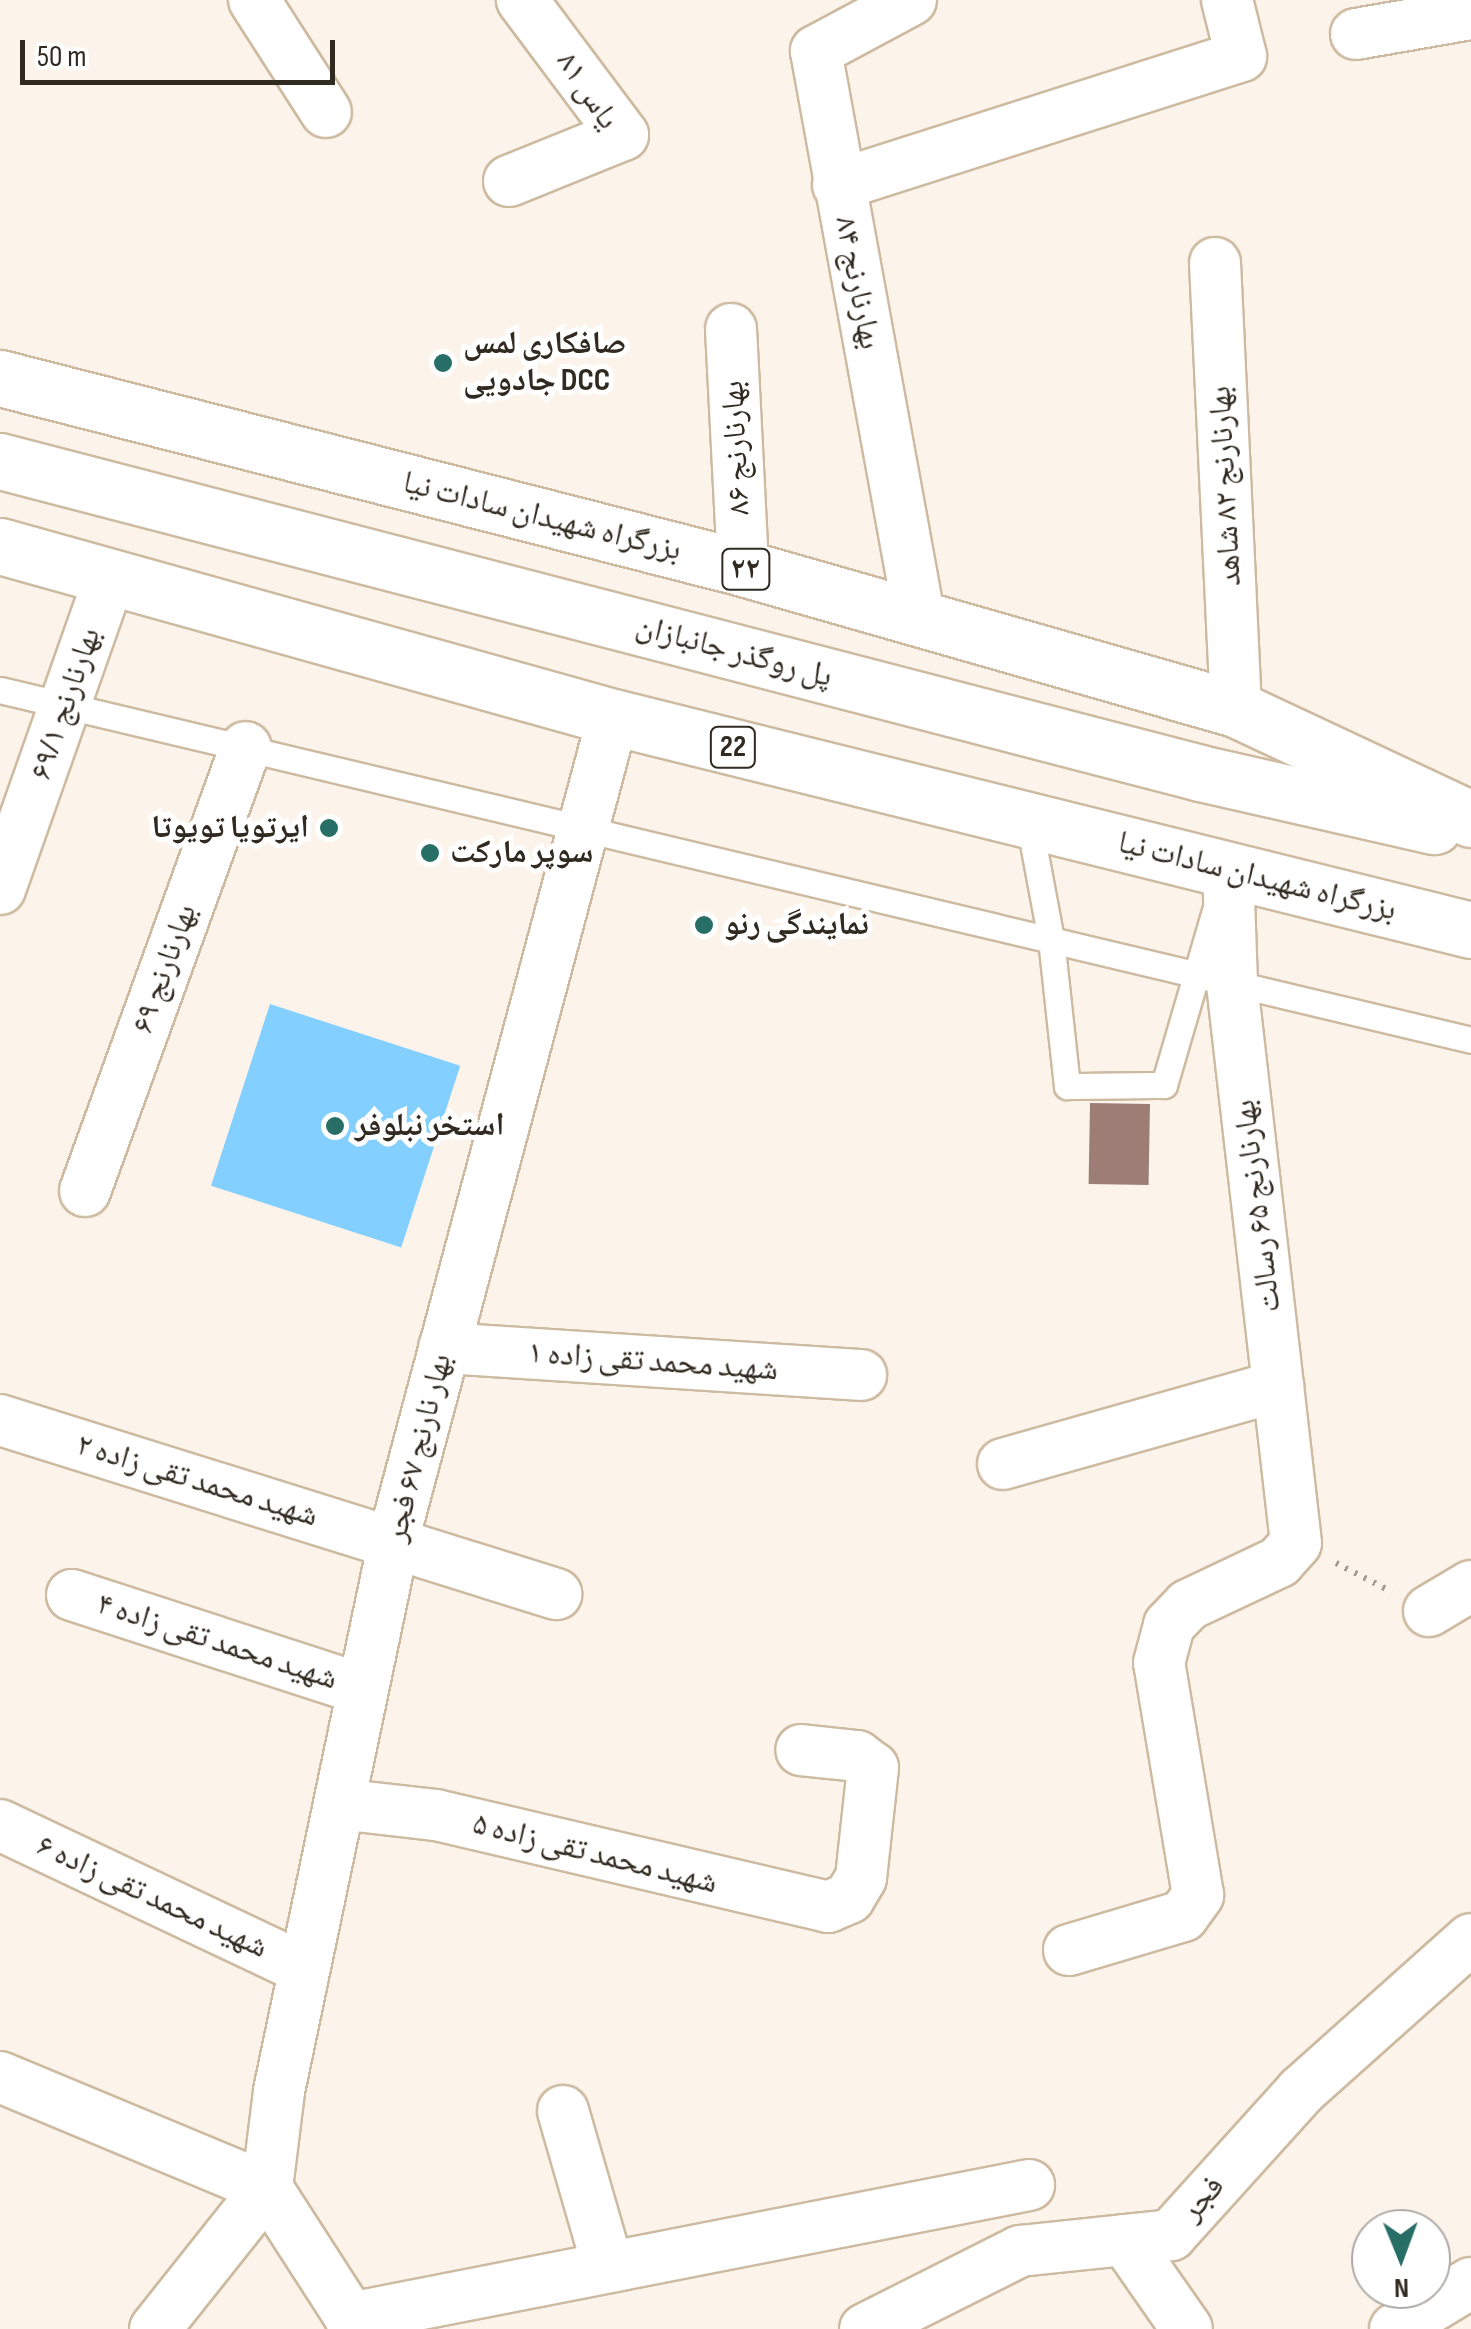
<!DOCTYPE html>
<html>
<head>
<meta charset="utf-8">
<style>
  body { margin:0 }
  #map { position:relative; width:1471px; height:2329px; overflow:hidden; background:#fcf4ea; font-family:"Sofia Sans Condensed","Noto Naskh Arabic",sans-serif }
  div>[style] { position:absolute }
  .water>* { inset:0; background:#83cfff; transform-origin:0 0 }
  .building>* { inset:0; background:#9d7e77; transform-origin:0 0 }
  .path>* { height:6px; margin-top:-3px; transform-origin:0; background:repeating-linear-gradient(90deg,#a29b91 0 2.5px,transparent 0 10.5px) }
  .roads { filter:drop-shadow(2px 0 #cdbaa1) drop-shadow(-2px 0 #cdbaa1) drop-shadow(0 2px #cdbaa1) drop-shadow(0 -2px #cdbaa1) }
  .service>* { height:25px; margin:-12.5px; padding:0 12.5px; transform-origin:12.5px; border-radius:12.5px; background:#fff }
  .minor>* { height:50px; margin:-25px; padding:0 25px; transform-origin:25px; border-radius:25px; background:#fff }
  .trunk>* { height:55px; margin:-27.5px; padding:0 27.5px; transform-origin:27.5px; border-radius:27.5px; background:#fff }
  .dots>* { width:28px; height:28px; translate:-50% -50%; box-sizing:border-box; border:5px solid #fff; border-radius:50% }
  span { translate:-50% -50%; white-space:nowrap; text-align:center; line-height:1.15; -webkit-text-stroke:10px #fff; paint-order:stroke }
  .shield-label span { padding:2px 8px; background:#fff; border:2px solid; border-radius:8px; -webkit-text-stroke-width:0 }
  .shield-label { font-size:30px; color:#312a20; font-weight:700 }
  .street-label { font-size:32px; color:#312a20 }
  .poi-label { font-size:32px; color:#312a20; font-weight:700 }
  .left { translate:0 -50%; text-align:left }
  .right { translate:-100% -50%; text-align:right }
  .north { position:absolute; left:1351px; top:2209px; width:100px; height:100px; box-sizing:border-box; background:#fff; border:2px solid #adaaa6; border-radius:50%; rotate:179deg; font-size:28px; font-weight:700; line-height:40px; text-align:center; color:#312a20 }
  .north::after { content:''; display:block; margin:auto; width:35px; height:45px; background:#266e66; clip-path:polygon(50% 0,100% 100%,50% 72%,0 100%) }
  .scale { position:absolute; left:20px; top:40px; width:315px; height:45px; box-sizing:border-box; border:5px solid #312a20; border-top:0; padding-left:12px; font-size:30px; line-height:35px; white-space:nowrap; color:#312a20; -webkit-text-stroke:8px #fff; paint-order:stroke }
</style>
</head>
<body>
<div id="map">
  <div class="water">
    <i style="left:270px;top:1004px;width:200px;height:191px;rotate:18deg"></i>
  </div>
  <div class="building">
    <i style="left:1090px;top:1103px;width:60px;height:81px;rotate:1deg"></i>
  </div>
  <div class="path">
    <i style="left:1336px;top:1563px;width:63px;rotate:27.4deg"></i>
  </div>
  <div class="roads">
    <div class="service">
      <i style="left:0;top:690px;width:1512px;rotate:13.38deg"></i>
      <i style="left:1029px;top:822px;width:119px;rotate:79.4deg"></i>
      <i style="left:1051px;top:939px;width:148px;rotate:83.8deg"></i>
      <i style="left:1067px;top:1086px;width:97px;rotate:-0.6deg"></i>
      <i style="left:1164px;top:1085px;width:181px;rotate:-73.7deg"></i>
    </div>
    <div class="minor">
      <i style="left:254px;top:0;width:133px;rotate:57.3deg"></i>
      <i style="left:911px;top:0;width:108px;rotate:151.8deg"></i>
      <i style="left:816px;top:51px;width:579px;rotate:79.66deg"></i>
      <i style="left:1356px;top:34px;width:117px;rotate:-9.9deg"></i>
      <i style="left:509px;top:181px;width:123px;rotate:-22deg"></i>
      <i style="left:623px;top:135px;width:169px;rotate:-126.8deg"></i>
      <i style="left:838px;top:185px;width:423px;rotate:-17.7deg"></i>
      <i style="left:1241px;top:56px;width:58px;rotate:-104deg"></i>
      <i style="left:1215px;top:263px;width:446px;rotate:87.3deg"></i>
      <i style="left:731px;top:329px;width:239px;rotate:87.1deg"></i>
      <i style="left:0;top:889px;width:332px;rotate:-70.6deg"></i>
      <i style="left:85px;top:1191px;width:472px;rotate:-70.1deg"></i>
      <i style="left:444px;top:1348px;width:418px;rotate:3.7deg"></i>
      <i style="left:0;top:1420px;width:583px;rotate:17.38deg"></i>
      <i style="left:1003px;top:1464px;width:286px;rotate:-15.8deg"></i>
      <i style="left:72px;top:1595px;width:305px;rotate:18deg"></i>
      <i style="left:1429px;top:1611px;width:49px;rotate:-30.8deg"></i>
      <i style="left:339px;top:1804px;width:98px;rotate:6.5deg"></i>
      <i style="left:436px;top:1815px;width:403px;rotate:13.2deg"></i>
      <i style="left:828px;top:1907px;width:23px;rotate:-23deg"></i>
      <i style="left:849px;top:1898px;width:23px;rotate:-59deg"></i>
      <i style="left:861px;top:1878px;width:111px;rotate:-83.8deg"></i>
      <i style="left:873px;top:1768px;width:20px;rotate:-143deg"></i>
      <i style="left:857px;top:1756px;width:56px;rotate:-173.9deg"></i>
      <i style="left:0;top:1825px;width:336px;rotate:25.3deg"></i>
      <i style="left:1069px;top:1950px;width:119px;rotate:-16.6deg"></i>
      <i style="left:1183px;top:1916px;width:26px;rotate:-54deg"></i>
      <i style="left:1198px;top:1895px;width:235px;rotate:-99.5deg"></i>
      <i style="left:1159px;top:1663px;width:39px;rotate:-75deg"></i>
      <i style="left:1169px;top:1625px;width:28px;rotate:-46deg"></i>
      <i style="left:1188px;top:1605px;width:101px;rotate:-25.3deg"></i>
      <i style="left:1279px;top:1562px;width:25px;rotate:-48deg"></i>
      <i style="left:1296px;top:1543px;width:563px;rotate:-96.53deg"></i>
      <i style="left:1232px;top:984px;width:115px;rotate:-92deg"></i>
      <i style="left:0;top:2077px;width:289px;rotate:22.6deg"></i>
      <i style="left:563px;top:2111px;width:162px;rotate:73.9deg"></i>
      <i style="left:267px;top:2188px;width:98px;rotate:-82.9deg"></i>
      <i style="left:279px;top:2091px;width:581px;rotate:-78.19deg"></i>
      <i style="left:398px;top:1522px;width:833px;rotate:-75.05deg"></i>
      <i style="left:267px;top:2188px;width:168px;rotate:57.2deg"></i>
      <i style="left:1125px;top:2240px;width:108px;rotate:55.1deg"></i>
      <i style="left:350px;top:2318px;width:692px;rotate:-11.08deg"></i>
      <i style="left:155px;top:2329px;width:180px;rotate:-51.5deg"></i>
      <i style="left:865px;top:2329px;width:174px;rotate:-26.7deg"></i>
      <i style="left:1020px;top:2251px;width:152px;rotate:-6deg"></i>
      <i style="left:1171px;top:2235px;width:194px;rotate:-47.9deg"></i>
      <i style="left:1301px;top:2091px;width:228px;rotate:-41.8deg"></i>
      <i style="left:1395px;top:2329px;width:89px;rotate:-31.2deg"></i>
    </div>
    <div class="trunk">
      <i style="left:0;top:378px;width:767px;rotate:14.34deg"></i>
      <i style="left:743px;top:568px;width:513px;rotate:15.96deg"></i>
      <i style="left:1236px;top:709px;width:259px;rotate:25.1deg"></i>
      <i style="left:0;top:461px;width:1240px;rotate:14.57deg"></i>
      <i style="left:1200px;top:773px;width:240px;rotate:12.8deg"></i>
      <i style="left:0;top:546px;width:636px;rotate:15.59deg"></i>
      <i style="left:613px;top:717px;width:884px;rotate:13.94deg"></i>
    </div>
  </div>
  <div class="dots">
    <i style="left:443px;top:363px;background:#266e66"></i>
    <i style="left:329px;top:828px;background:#266e66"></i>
    <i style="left:430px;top:853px;background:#266e66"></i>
    <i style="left:704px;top:925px;background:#266e66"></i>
    <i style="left:335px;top:1126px;background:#266e66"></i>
  </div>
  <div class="shield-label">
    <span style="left:746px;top:569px">۲۲</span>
    <span style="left:733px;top:747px">22</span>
  </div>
  <div class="street-label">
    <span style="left:587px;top:91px;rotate:56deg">یاس ۸۱</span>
    <span style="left:857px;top:283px;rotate:79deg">بهارنارنج ۸۴</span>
    <span style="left:737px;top:448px;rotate:-93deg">بهارنارنج ۸۶</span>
    <span style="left:1226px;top:486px;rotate:-93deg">بهارنارنج ۸۲ شاهد</span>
    <span style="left:542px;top:517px;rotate:14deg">بزرگراه شهیدان سادات نیا</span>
    <span style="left:734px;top:652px;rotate:15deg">پل روگذر جانبازان</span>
    <span style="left:66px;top:704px;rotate:-71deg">بهارنارنج ۶۹/۱</span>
    <span style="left:1257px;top:877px;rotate:14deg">بزرگراه شهیدان سادات نیا</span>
    <span style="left:165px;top:969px;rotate:-70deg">بهارنارنج ۶۹</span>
    <span style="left:1258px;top:1206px;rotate:-97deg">بهارنارنج ۶۵ رسالت</span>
    <span style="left:653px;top:1362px;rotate:4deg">شهید محمد تقی زاده ۱</span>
    <span style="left:419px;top:1448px;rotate:-76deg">بهار نارنج ۶۷ فجر</span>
    <span style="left:197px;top:1481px;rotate:17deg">شهید محمد تقی زاده ۲</span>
    <span style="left:217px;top:1642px;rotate:18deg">شهید محمد تقی زاده ۴</span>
    <span style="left:595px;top:1854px;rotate:14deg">شهید محمد تقی زاده ۵</span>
    <span style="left:152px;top:1897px;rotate:25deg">شهید محمد تقی زاده ۶</span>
    <span style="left:1203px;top:2199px;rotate:-48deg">فجر</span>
  </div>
  <div class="poi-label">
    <span class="left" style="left:463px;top:363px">صافکاری لمس<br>جادویی DCC</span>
    <span class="right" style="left:309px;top:828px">ایرتویا تویوتا</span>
    <span class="left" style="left:450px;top:853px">سوپر مارکت</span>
    <span class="left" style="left:724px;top:925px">نمایندگی رنو</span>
    <span class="left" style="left:355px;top:1126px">استخر نبلوفر</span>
  </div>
  <div class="north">N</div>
  <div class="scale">50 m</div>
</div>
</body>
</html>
